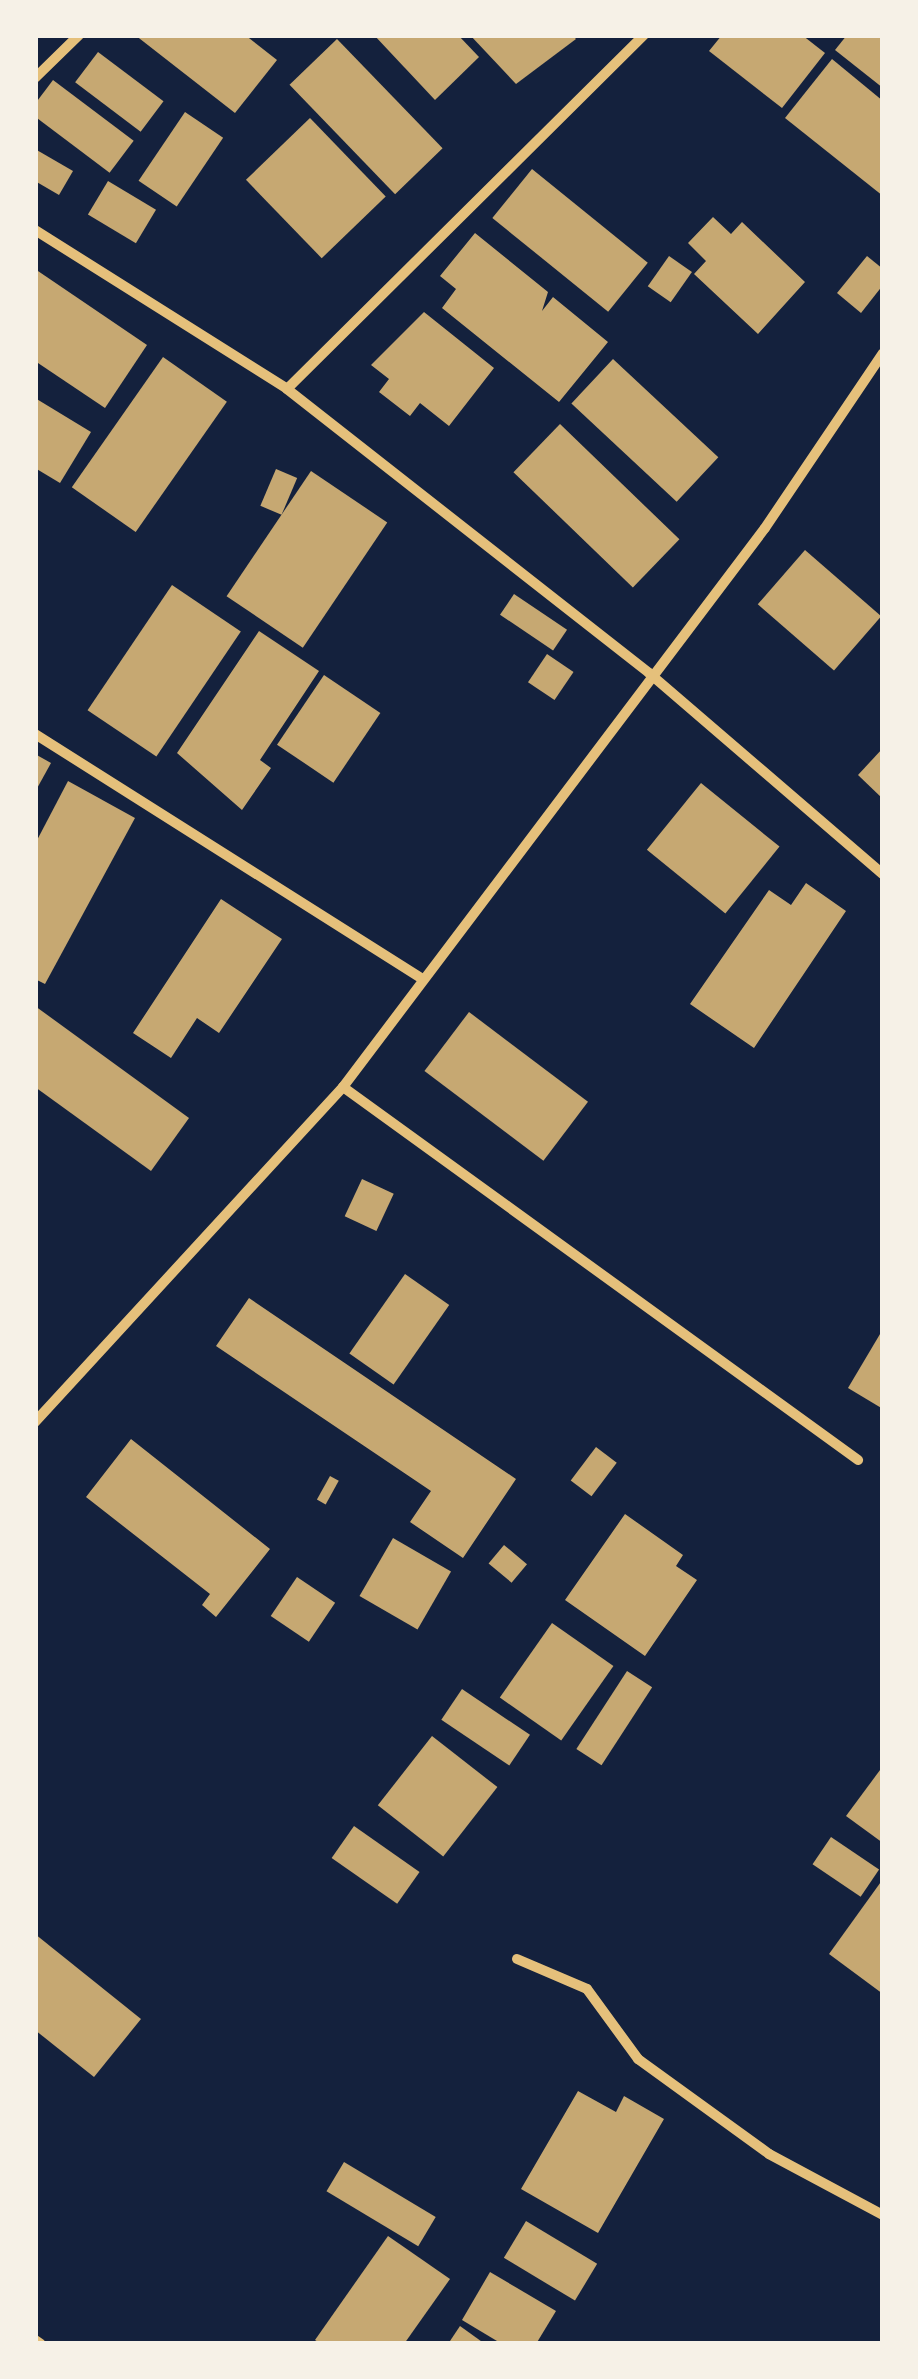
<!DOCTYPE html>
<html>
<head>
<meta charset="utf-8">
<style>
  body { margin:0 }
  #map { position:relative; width:918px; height:2379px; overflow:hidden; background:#14213d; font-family:"Sofia Sans Condensed",sans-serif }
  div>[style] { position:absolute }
  .building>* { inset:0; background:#c6a872; transform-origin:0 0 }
  .minor>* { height:10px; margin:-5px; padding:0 5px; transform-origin:5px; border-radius:5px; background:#e5c07b }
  span { translate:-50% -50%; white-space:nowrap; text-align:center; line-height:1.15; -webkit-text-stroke:10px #f6f1e7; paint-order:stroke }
  .frame { position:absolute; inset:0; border:38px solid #f6f1e7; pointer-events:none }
</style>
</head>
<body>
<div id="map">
  <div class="building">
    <i style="clip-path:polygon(135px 35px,245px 35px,277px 60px,235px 113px)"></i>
    <i style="clip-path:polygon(374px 35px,458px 35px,479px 57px,435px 100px)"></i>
    <i style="clip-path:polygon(470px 35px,572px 35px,576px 39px,516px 84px)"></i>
    <i style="clip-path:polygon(722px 35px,802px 35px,825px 53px,782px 108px,709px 51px)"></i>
    <i style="clip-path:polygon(847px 35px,883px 35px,883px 88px,835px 50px)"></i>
    <i style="left:337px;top:39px;width:152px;height:66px;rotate:46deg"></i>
    <i style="left:98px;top:52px;width:82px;height:38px;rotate:37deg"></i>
    <i style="clip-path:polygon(832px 59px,883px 101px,883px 196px,785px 118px)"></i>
    <i style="left:53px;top:80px;width:101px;height:40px;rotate:37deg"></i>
    <i style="left:185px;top:112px;width:46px;height:83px;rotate:34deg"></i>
    <i style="left:310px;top:118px;width:109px;height:89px;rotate:46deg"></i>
    <i style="clip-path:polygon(35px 149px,73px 171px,59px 195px,35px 181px)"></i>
    <i style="left:532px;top:169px;width:149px;height:63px;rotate:39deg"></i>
    <i style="left:108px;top:181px;width:56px;height:39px;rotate:31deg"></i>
    <i style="clip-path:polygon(713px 217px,731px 234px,742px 222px,805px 282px,758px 334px,694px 274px,706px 261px,688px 243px)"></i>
    <i style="clip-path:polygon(475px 233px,548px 292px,542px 311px,553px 297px,608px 342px,559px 402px,442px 308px,456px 289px,440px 276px)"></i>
    <i style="left:669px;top:256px;width:28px;height:37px;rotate:35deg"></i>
    <i style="clip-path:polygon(867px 256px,883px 269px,883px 285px,861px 313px,837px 293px)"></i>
    <i style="clip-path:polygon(35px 269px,147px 345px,105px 408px,35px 361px)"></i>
    <i style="clip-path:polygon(424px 312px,494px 368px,449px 426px,420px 403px,410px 416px,379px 392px,389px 379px,371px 365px)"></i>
    <i style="left:163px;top:357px;width:78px;height:159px;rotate:35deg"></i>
    <i style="left:613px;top:359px;width:144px;height:61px;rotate:43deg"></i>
    <i style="clip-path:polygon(35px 398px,91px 432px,60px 483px,35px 468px)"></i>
    <i style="left:560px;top:424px;width:166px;height:67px;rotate:44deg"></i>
    <i style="left:276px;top:469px;width:23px;height:40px;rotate:23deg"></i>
    <i style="left:311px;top:471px;width:92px;height:151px;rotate:34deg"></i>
    <i style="left:805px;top:550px;width:101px;height:72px;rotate:41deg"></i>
    <i style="left:172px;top:585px;width:83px;height:151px;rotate:34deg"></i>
    <i style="left:514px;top:594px;width:64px;height:25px;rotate:34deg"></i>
    <i style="clip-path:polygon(259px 631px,319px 671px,260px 760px,271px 768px,242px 810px,177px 753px)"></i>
    <i style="left:547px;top:654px;width:32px;height:34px;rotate:34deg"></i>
    <i style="left:324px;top:675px;width:68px;height:84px;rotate:34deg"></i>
    <i style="clip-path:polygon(883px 748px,883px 799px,858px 775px)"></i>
    <i style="clip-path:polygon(35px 754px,51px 763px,35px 792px)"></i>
    <i style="clip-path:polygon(68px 781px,135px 818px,45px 984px,35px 979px,35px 844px)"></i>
    <i style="left:701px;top:783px;width:101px;height:86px;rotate:39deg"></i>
    <i style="clip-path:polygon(806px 883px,846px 911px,754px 1048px,690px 1004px,769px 890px,791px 905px)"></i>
    <i style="clip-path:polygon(221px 899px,282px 939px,219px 1033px,197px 1018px,171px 1058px,133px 1033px)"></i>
    <i style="clip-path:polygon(35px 1006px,189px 1118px,151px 1171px,35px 1087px)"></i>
    <i style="left:469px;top:1012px;width:149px;height:74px;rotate:37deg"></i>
    <i style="left:362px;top:1179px;width:35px;height:41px;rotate:25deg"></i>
    <i style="left:405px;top:1274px;width:54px;height:97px;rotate:35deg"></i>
    <i style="clip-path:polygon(249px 1298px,516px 1479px,463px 1558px,410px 1522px,431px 1491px,216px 1346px)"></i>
    <i style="clip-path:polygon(883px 1329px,883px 1409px,848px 1388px)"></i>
    <i style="clip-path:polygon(131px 1439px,270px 1549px,216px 1617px,202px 1605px,210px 1594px,86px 1497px)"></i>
    <i style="left:596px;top:1447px;width:26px;height:42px;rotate:37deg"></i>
    <i style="left:330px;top:1476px;width:10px;height:27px;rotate:29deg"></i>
    <i style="clip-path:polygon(625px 1514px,683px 1555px,676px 1566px,697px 1580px,645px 1656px,565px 1600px)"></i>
    <i style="left:393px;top:1538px;width:67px;height:67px;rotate:30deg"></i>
    <i style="left:504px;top:1545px;width:30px;height:24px;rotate:40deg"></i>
    <i style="left:297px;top:1577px;width:46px;height:47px;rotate:34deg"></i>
    <i style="left:552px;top:1623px;width:75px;height:91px;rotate:35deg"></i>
    <i style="left:627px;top:1671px;width:30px;height:93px;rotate:33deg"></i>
    <i style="left:462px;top:1689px;width:82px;height:37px;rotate:34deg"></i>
    <i style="left:432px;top:1736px;width:83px;height:88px;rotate:38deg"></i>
    <i style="clip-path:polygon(883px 1766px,883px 1843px,846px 1816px)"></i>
    <i style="left:354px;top:1826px;width:80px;height:39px;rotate:35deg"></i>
    <i style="left:831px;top:1837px;width:58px;height:33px;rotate:34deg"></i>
    <i style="clip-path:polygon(883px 1879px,883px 1994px,829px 1954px)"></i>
    <i style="clip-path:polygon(35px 1934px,141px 2019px,94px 2077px,35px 2030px)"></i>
    <i style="clip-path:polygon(578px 2091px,616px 2112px,624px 2096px,664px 2119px,598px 2233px,521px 2189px)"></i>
    <i style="left:344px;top:2162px;width:107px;height:34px;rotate:31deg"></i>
    <i style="left:526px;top:2221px;width:83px;height:43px;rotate:31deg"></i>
    <i style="clip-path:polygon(388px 2236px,450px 2279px,404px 2344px,321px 2344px,315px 2340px)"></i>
    <i style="clip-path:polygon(490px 2272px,556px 2311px,536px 2344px,502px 2344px,462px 2320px)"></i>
    <i style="clip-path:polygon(460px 2326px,485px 2344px,448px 2344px)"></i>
  </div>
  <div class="minor">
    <i style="left:35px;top:78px;width:62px;rotate:-44.3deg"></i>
    <i style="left:35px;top:230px;width:298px;rotate:32.2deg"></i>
    <i style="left:287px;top:389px;width:460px;rotate:38.1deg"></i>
    <i style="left:649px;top:673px;width:308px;rotate:40.7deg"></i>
    <i style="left:287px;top:389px;width:503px;rotate:-44.76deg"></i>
    <i style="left:35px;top:734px;width:459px;rotate:32.3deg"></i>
    <i style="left:343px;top:1087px;width:700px;rotate:-52.95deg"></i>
    <i style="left:765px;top:528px;width:211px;rotate:-56deg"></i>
    <i style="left:35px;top:1422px;width:455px;rotate:-47.4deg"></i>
    <i style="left:343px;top:1087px;width:636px;rotate:35.91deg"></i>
    <i style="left:517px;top:1959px;width:76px;rotate:23.2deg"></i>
    <i style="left:587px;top:1989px;width:87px;rotate:53.9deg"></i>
    <i style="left:638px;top:2059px;width:162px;rotate:35.9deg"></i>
    <i style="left:769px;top:2154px;width:129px;rotate:28.2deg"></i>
    <i style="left:35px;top:2340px;width:7px;rotate:34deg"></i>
  </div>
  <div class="frame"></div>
</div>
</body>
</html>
